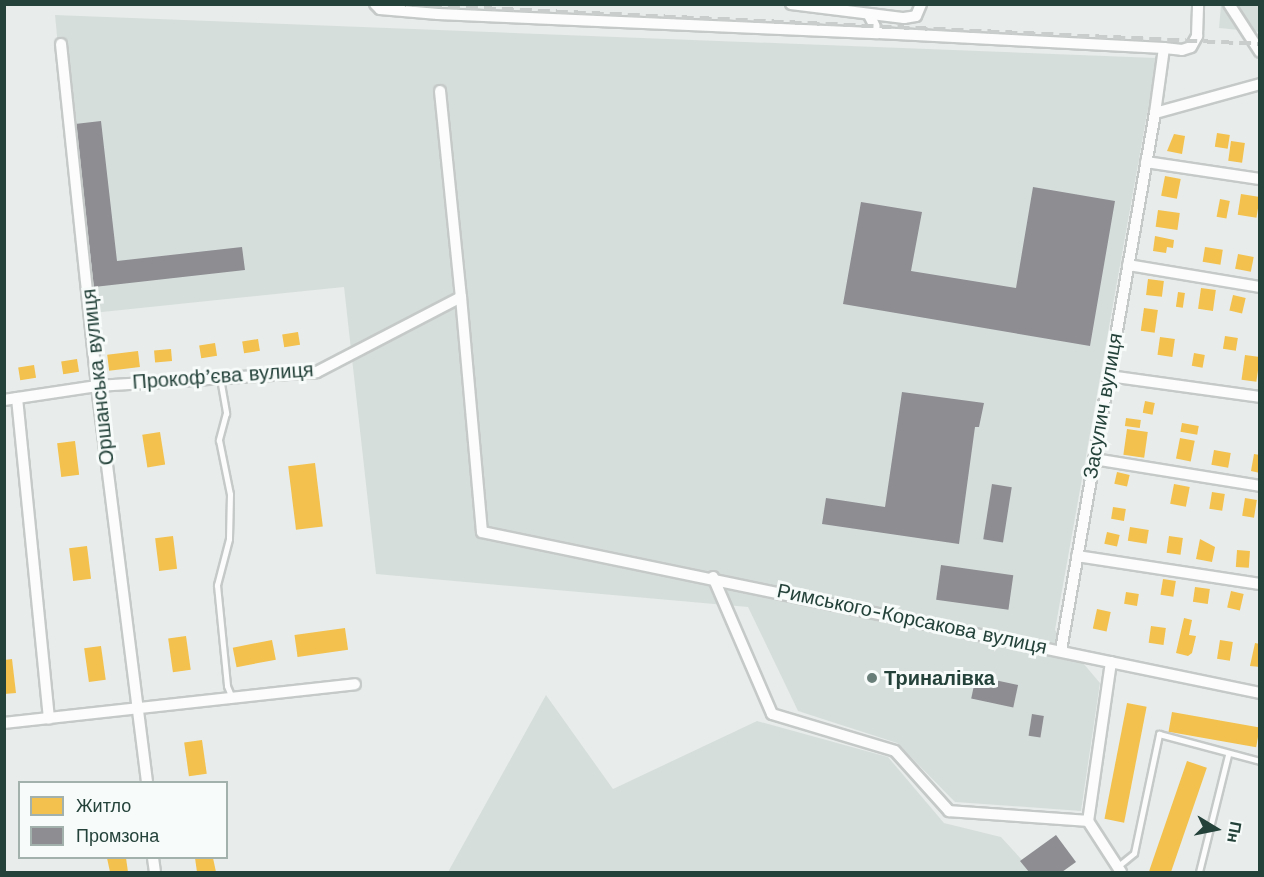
<!DOCTYPE html>
<html>
<head>
<meta charset="utf-8">
<style>
  body { margin:0 }
  #map { position:relative; width:1264px; height:877px; overflow:hidden; background:#e8edeb; font-family:"Work Sans",sans-serif }
  div>[style] { position:absolute }
  .built>* { inset:0; background:#d6dedb }
  .homes>* { inset:0; background:#f2c14e; transform-origin:0 0 }
  .industry>* { inset:0; background:#8d8d92; transform-origin:0 0 }
  .roads { filter:drop-shadow(2px 0 #c5cac8) drop-shadow(-2px 0 #c5cac8) drop-shadow(0 2px #c5cac8) drop-shadow(0 -2px #c5cac8) }
  .service>* { height:5px; margin:-2.5px; padding:0 2.5px; transform-origin:2.5px; border-radius:2.5px; background:#fcfcfc }
  .minor>* { height:10px; margin:-5px; padding:0 5px; transform-origin:5px; border-radius:5px; background:#fcfcfc }
  .rail>* { height:4px; margin-top:-2px; transform-origin:0; background:repeating-linear-gradient(90deg,#c9cdcc 0 12px,transparent 0 18px) }
  .dots>* { width:16px; height:16px; translate:-50% -50%; box-sizing:border-box; border:3px solid #f7fbf9; border-radius:50% }
  span { translate:-50% -50%; white-space:nowrap; text-align:center; line-height:1.15; -webkit-text-stroke:6px #f7fbf9; paint-order:stroke }
  .street-label { font-size:20px; color:#24423a }
  .poi-label { font-size:20px; color:#24423a; font-weight:700 }
  .left { translate:0 -50%; text-align:left }
  .frame { position:absolute; inset:0; border:6px solid #24423a; pointer-events:none }
  .legend { position:absolute; left:18px; top:781px; width:210px; height:78px; box-sizing:border-box; background:#f7fbf9; border:2px solid #a3b1ad; margin:0; padding:8px 10px; list-style:none; font-size:18px; color:#24423a }
  .legend li { display:flex; align-items:center; gap:12px; height:30px }
  .legend b { width:30px; border:2px solid #a3b1ad }
  .north { position:absolute; left:1186px; top:799px; width:60px; height:60px; -webkit-text-stroke:4px #f7fbf9; paint-order:stroke; rotate:100deg; font-size:16px; font-weight:700; line-height:24px; text-align:center; color:#24423a }
  .north::after { content:''; display:block; margin:auto; width:21px; height:27px; background:#24423a; clip-path:polygon(50% 0,100% 100%,50% 72%,0 100%) }
</style>
</head>
<body>
<div id="map">
  <div class="built">
    <i style="clip-path:polygon(1221px 5px,1259px 5px,1259px 32px,1219px 28px)"></i>
    <i style="clip-path:polygon(55px 15px,1157px 58px,1055px 630px,1100px 683px,1081px 811px,955px 802px,897px 743px,798px 711px,748px 607px,376px 574px,344px 287px,83px 314px)"></i>
    <i style="clip-path:polygon(546px 695px,613px 789px,757px 721px,888px 757px,944px 823px,1001px 837px,1033px 872px,448px 872px)"></i>
  </div>
  <div class="homes">
    <i style="left:1217px;top:133px;width:13px;height:14px;rotate:9deg"></i>
    <i style="clip-path:polygon(1174px 134px,1185px 136px,1182px 154px,1167px 151px)"></i>
    <i style="left:1231px;top:141px;width:14px;height:20px;rotate:8deg"></i>
    <i style="left:1165px;top:176px;width:16px;height:20px;rotate:11deg"></i>
    <i style="left:1241px;top:194px;width:19px;height:21px;rotate:9deg"></i>
    <i style="left:1220px;top:199px;width:10px;height:18px;rotate:11deg"></i>
    <i style="left:1158px;top:210px;width:22px;height:17px;rotate:8deg"></i>
    <i style="clip-path:polygon(1155px 236px,1174px 240px,1173px 248px,1167px 247px,1166px 253px,1153px 251px)"></i>
    <i style="left:1205px;top:247px;width:18px;height:15px;rotate:9deg"></i>
    <i style="left:1238px;top:254px;width:16px;height:15px;rotate:11deg"></i>
    <i style="left:1148px;top:279px;width:16px;height:16px;rotate:7deg"></i>
    <i style="left:1201px;top:288px;width:15px;height:21px;rotate:8deg"></i>
    <i style="left:1178px;top:292px;width:7px;height:15px;rotate:8deg"></i>
    <i style="left:1233px;top:295px;width:13px;height:16px;rotate:13deg"></i>
    <i style="left:1144px;top:308px;width:14px;height:23px;rotate:8deg"></i>
    <i style="left:298px;top:332px;width:13px;height:16px;rotate:81deg"></i>
    <i style="left:1225px;top:336px;width:13px;height:13px;rotate:9deg"></i>
    <i style="left:1160px;top:337px;width:15px;height:18px;rotate:8deg"></i>
    <i style="left:258px;top:339px;width:12px;height:16px;rotate:81deg"></i>
    <i style="left:215px;top:343px;width:13px;height:16px;rotate:81deg"></i>
    <i style="left:171px;top:349px;width:12px;height:17px;rotate:85deg"></i>
    <i style="left:138px;top:351px;width:16px;height:31px;rotate:83deg"></i>
    <i style="left:1194px;top:353px;width:11px;height:13px;rotate:10deg"></i>
    <i style="left:1245px;top:355px;width:15px;height:25px;rotate:8deg"></i>
    <i style="left:77px;top:359px;width:13px;height:16px;rotate:81deg"></i>
    <i style="left:34px;top:365px;width:13px;height:16px;rotate:81deg"></i>
    <i style="left:1145px;top:401px;width:10px;height:12px;rotate:11deg"></i>
    <i style="left:1126px;top:418px;width:15px;height:8px;rotate:8deg"></i>
    <i style="left:1182px;top:423px;width:17px;height:9px;rotate:10deg"></i>
    <i style="left:1127px;top:429px;width:21px;height:26px;rotate:8deg"></i>
    <i style="left:160px;top:432px;width:33px;height:18px;rotate:81deg"></i>
    <i style="left:1180px;top:438px;width:15px;height:21px;rotate:11deg"></i>
    <i style="left:75px;top:441px;width:34px;height:18px;rotate:83deg"></i>
    <i style="left:1214px;top:450px;width:17px;height:15px;rotate:10deg"></i>
    <i style="clip-path:polygon(1254px 454px,1260px 455px,1260px 473px,1251px 471px)"></i>
    <i style="left:315px;top:463px;width:64px;height:27px;rotate:83deg"></i>
    <i style="left:1117px;top:472px;width:13px;height:12px;rotate:13deg"></i>
    <i style="left:1174px;top:484px;width:16px;height:20px;rotate:11deg"></i>
    <i style="left:1212px;top:492px;width:13px;height:17px;rotate:9deg"></i>
    <i style="left:1245px;top:498px;width:12px;height:18px;rotate:9deg"></i>
    <i style="left:1113px;top:507px;width:13px;height:12px;rotate:9deg"></i>
    <i style="left:1130px;top:527px;width:19px;height:14px;rotate:9deg"></i>
    <i style="left:1107px;top:532px;width:13px;height:12px;rotate:13deg"></i>
    <i style="left:173px;top:536px;width:33px;height:18px;rotate:83deg"></i>
    <i style="left:1169px;top:536px;width:14px;height:17px;rotate:8deg"></i>
    <i style="clip-path:polygon(1200px 539px,1215px 547px,1212px 562px,1196px 559px)"></i>
    <i style="left:87px;top:546px;width:33px;height:18px;rotate:83deg"></i>
    <i style="left:1237px;top:550px;width:13px;height:17px;rotate:4deg"></i>
    <i style="left:1163px;top:579px;width:13px;height:16px;rotate:9deg"></i>
    <i style="left:1195px;top:587px;width:15px;height:15px;rotate:8deg"></i>
    <i style="left:1231px;top:591px;width:13px;height:17px;rotate:13deg"></i>
    <i style="left:1126px;top:592px;width:13px;height:12px;rotate:9deg"></i>
    <i style="left:1097px;top:609px;width:14px;height:20px;rotate:12deg"></i>
    <i style="clip-path:polygon(1184px 618px,1192px 620px,1189px 635px,1196px 636px,1192px 653px,1188px 656px,1176px 653px)"></i>
    <i style="left:1151px;top:626px;width:15px;height:17px;rotate:8deg"></i>
    <i style="left:345px;top:628px;width:22px;height:51px;rotate:82deg"></i>
    <i style="left:186px;top:636px;width:34px;height:18px;rotate:82deg"></i>
    <i style="left:272px;top:640px;width:20px;height:40px;rotate:79deg"></i>
    <i style="left:1220px;top:640px;width:13px;height:19px;rotate:9deg"></i>
    <i style="clip-path:polygon(1255px 643px,1260px 644px,1260px 667px,1250px 666px)"></i>
    <i style="left:101px;top:646px;width:34px;height:17px;rotate:82deg"></i>
    <i style="clip-path:polygon(12px 659px,16px 693px,4px 694px,4px 660px)"></i>
    <i style="left:1127px;top:703px;width:20px;height:118px;rotate:11deg"></i>
    <i style="left:1172px;top:712px;width:89px;height:20px;rotate:10deg"></i>
    <i style="left:202px;top:740px;width:34px;height:18px;rotate:82deg"></i>
    <i style="left:1187px;top:761px;width:21px;height:116px;rotate:19deg"></i>
    <i style="clip-path:polygon(107px 858px,126px 858px,128px 872px,110px 872px)"></i>
    <i style="clip-path:polygon(195px 858px,213px 858px,216px 872px,197px 872px)"></i>
  </div>
  <div class="industry">
    <i style="clip-path:polygon(101px 121px,117px 261px,242px 247px,245px 270px,94px 287px,75px 124px)"></i>
    <i style="clip-path:polygon(1033px 187px,1115px 201px,1090px 346px,843px 304px,861px 202px,922px 212px,911px 271px,1016px 288px)"></i>
    <i style="clip-path:polygon(902px 392px,984px 403px,979px 427px,975px 427px,959px 544px,822px 524px,826px 498px,885px 507px)"></i>
    <i style="left:992px;top:484px;width:20px;height:56px;rotate:9deg"></i>
    <i style="left:941px;top:565px;width:73px;height:35px;rotate:8deg"></i>
    <i style="left:976px;top:676px;width:43px;height:23px;rotate:12deg"></i>
    <i style="left:1032px;top:714px;width:12px;height:22px;rotate:9deg"></i>
    <i style="clip-path:polygon(1056px 835px,1076px 862px,1062px 872px,1029px 872px,1020px 861px)"></i>
  </div>
  <div class="roads">
    <div class="service">
      <i style="left:220px;top:378px;width:36px;rotate:80deg"></i>
      <i style="left:226px;top:413px;width:28px;rotate:105deg"></i>
      <i style="left:219px;top:440px;width:55px;rotate:78.5deg"></i>
      <i style="left:230px;top:494px;width:45px;rotate:91.3deg"></i>
      <i style="left:229px;top:539px;width:48px;rotate:104.6deg"></i>
      <i style="left:217px;top:585px;width:101px;rotate:84.3deg"></i>
      <i style="left:227px;top:686px;width:13px;rotate:67deg"></i>
      <i style="left:1117px;top:867px;width:22px;rotate:-39deg"></i>
      <i style="left:1134px;top:853px;width:122px;rotate:-78.1deg"></i>
      <i style="left:1159px;top:734px;width:105px;rotate:15deg"></i>
      <i style="left:1199px;top:872px;width:121px;rotate:-76.1deg"></i>
    </div>
    <div class="minor">
      <i style="left:375px;top:4px;width:7px;rotate:45deg"></i>
      <i style="left:380px;top:9px;width:58px;rotate:4.9deg"></i>
      <i style="left:438px;top:14px;width:440px;rotate:2.5deg"></i>
      <i style="left:791px;top:4px;width:114px;rotate:7.1deg"></i>
      <i style="left:904px;top:18px;width:12px;rotate:-9deg"></i>
      <i style="left:916px;top:16px;width:13px;rotate:-67deg"></i>
      <i style="left:1229px;top:4px;width:57px;rotate:57.1deg"></i>
      <i style="left:869px;top:15px;width:20px;rotate:63deg"></i>
      <i style="left:878px;top:33px;width:286px;rotate:3deg"></i>
      <i style="left:1164px;top:48px;width:66px;rotate:97.9deg"></i>
      <i style="left:61px;top:44px;width:344px;rotate:84deg"></i>
      <i style="left:97px;top:386px;width:399px;rotate:82.8deg"></i>
      <i style="left:1164px;top:48px;width:18px;rotate:6deg"></i>
      <i style="left:1182px;top:50px;width:9px;rotate:-18deg"></i>
      <i style="left:1191px;top:47px;width:13px;rotate:-61deg"></i>
      <i style="left:1197px;top:36px;width:32px;rotate:-88deg"></i>
      <i style="left:440px;top:91px;width:207px;rotate:84.2deg"></i>
      <i style="left:1146px;top:162px;width:115px;rotate:8.5deg"></i>
      <i style="left:1128px;top:265px;width:134px;rotate:9.5deg"></i>
      <i style="left:1109px;top:376px;width:152px;rotate:7.9deg"></i>
      <i style="left:17px;top:398px;width:322px;rotate:84.3deg"></i>
      <i style="left:4px;top:400px;width:94px;rotate:-8.6deg"></i>
      <i style="left:97px;top:386px;width:220px;rotate:-3.6deg"></i>
      <i style="left:317px;top:372px;width:162px;rotate:-27.5deg"></i>
      <i style="left:461px;top:297px;width:236px;rotate:84.9deg"></i>
      <i style="left:482px;top:532px;width:794px;rotate:11.69deg"></i>
      <i style="left:1094px;top:459px;width:168px;rotate:9.2deg"></i>
      <i style="left:1077px;top:556px;width:185px;rotate:8.7deg"></i>
      <i style="left:713px;top:577px;width:149px;rotate:66.7deg"></i>
      <i style="left:772px;top:714px;width:128px;rotate:16.7deg"></i>
      <i style="left:895px;top:751px;width:81px;rotate:48deg"></i>
      <i style="left:949px;top:811px;width:139px;rotate:4.1deg"></i>
      <i style="left:1061px;top:650px;width:545px;rotate:-80.07deg"></i>
      <i style="left:1155px;top:113px;width:109px;rotate:-15.4deg"></i>
      <i style="left:1111px;top:662px;width:161px;rotate:98.2deg"></i>
      <i style="left:1088px;top:821px;width:61px;rotate:57.1deg"></i>
      <i style="left:4px;top:723px;width:353px;rotate:-6.3deg"></i>
      <i style="left:153px;top:858px;width:14px;rotate:82deg"></i>
    </div>
  </div>
  <div class="rail">
    <i style="left:394px;top:4px;width:867px;rotate:2.64deg"></i>
  </div>
  <div class="dots">
    <i style="left:872px;top:678px;background:#697e78"></i>
  </div>
  <div class="street-label">
    <span style="left:223px;top:376px;rotate:-4deg">Прокоф’єва вулиця</span>
    <span style="left:98px;top:377px;rotate:-96deg">Оршанська вулиця</span>
    <span style="left:1103px;top:406px;rotate:-80deg">Засулич вулиця</span>
    <span style="left:912px;top:619px;rotate:12deg">Римського-Корсакова вулиця</span>
  </div>
  <div class="poi-label">
    <span class="left" style="left:884px;top:678px">Триналівка</span>
  </div>
  <div class="frame"></div>
  <ul class="legend">
  <li><b style="height:16px;background:#f2c14e"></b>Житло</li>
  <li><b style="height:16px;background:#8d8d92"></b>Промзона</li>
  </ul>
  <div class="north">Пн</div>
</div>
</body>
</html>
